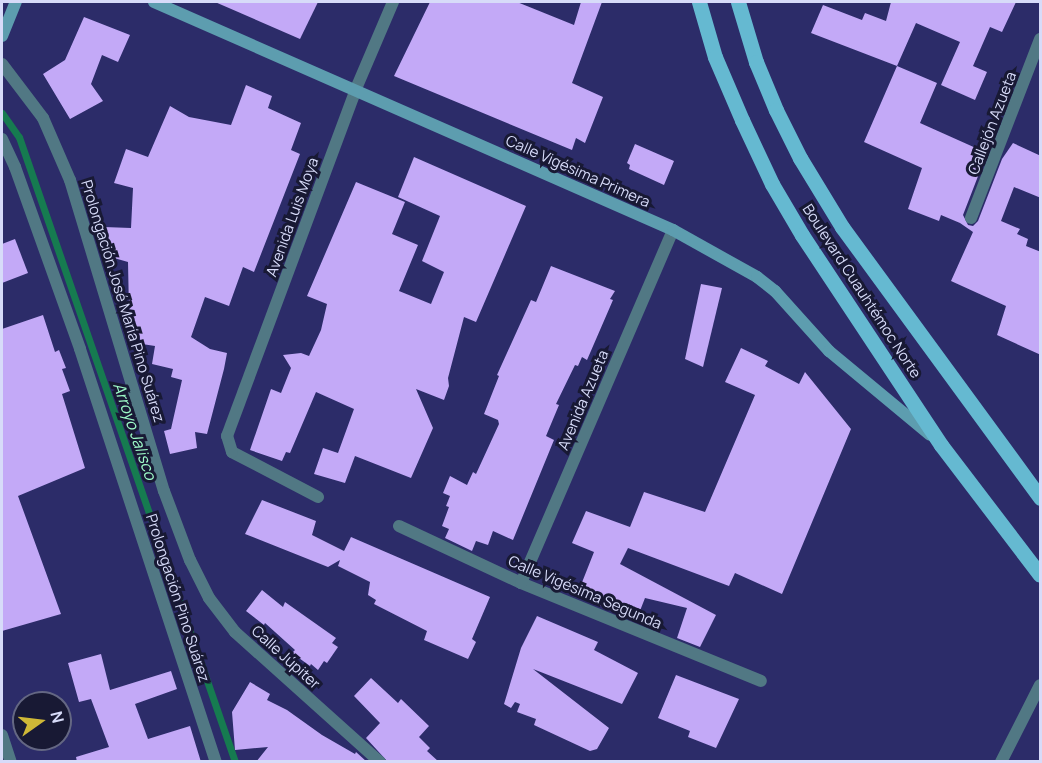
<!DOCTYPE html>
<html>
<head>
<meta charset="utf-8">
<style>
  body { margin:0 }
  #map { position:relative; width:1042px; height:763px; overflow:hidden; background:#2c2c69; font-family:Manrope,sans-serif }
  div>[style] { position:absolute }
  .stream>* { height:7px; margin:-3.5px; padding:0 3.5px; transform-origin:3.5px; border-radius:3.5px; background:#167b50 }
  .building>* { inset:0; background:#c3a9f7 }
  .street>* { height:12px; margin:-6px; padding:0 6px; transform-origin:6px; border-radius:6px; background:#517884 }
  .secondary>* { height:12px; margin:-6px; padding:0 6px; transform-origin:6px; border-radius:6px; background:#5d9daf }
  .primary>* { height:15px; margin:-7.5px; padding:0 7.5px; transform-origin:7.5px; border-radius:7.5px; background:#65b9d1 }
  span { translate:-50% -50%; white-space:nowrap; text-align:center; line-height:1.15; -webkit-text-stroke:6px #181934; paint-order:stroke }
  .street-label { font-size:15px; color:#d7dbf9 }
  .water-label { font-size:16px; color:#9efac8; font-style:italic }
  .frame { position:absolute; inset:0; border:3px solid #d7dbf9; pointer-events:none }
  .north { position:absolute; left:12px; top:691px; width:60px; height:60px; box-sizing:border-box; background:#181934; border:2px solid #646783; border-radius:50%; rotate:76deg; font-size:16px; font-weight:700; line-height:24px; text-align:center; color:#d7dbf9 }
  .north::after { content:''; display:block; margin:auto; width:21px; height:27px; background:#cfb837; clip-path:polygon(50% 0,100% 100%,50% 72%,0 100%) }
</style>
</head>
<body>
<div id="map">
  <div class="stream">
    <i style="left:2px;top:113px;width:29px;rotate:55deg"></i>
    <i style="left:19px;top:137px;width:661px;rotate:70.93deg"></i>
  </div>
  <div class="building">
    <i style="clip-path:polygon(215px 2px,318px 2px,300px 39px)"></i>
    <i style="clip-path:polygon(430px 2px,517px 2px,574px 25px,581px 2px,602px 2px,572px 83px,603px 97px,585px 143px,576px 138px,572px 150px,394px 76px)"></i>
    <i style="clip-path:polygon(891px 2px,1016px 2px,1002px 32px,990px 27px,973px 66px,987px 72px,975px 100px,941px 85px,960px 42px,916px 23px,897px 66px,811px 33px,823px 5px,862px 20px,865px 13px,886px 21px)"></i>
    <i style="clip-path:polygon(84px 17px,130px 35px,118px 62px,102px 55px,91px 84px,103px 101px,70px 119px,43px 74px,65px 60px)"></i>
    <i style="clip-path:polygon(897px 66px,937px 83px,920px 123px,987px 153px,963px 215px,968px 225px,973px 226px,978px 221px,1002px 159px,1013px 143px,1041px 156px,1041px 198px,1014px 187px,1001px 221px,1020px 229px,1017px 234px,1028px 239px,1026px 246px,1041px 252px,1041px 355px,997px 335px,1006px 306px,951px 281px,973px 232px,960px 223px,941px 215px,939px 221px,908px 209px,922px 168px,864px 142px)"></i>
    <i style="clip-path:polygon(246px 85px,272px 96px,268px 108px,301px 123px,291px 150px,300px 154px,254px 272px,243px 267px,229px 306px,205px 297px,191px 337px,210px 349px,227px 353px,224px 369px,207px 434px,195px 432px,197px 448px,170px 454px,164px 431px,171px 429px,182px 380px,171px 377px,173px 369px,152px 364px,155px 346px,142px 344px,129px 312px,128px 262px,114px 258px,113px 251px,108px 251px,104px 227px,131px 228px,133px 188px,114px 183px,126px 149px,148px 157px,170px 106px,189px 117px,231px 125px)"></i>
    <i style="clip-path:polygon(635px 144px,674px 161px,664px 185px,629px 169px,630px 165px,627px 163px)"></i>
    <i style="clip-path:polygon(414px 157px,526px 206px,476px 322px,464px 317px,448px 378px,449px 386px,444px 400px,416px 389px,433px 428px,411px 478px,355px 456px,345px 483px,314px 474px,323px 448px,338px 453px,354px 409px,316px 392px,290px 453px,286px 452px,282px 461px,250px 450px,271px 389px,281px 393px,291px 368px,283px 355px,301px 353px,309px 356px,321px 330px,327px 304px,307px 296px,356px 182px,405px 202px,392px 234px,418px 245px,399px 291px,431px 304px,444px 272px,422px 261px,440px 216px,398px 197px)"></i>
    <i style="clip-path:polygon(15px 239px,28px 273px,2px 283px,2px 244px)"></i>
    <i style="clip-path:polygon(551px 266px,615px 291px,610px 299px,613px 300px,587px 360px,582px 357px,578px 366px,575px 365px,556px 404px,559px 405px,546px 436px,554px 440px,513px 540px,493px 531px,488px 545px,476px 541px,472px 551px,445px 538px,449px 529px,442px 526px,449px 507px,446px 506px,450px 496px,443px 493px,450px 476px,467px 485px,473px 472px,476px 474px,499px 424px,498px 420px,484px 414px,499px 376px,497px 375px,531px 300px,536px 302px)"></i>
    <i style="clip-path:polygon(701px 284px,722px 288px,703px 367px,685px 359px)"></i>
    <i style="clip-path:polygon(43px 315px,55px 352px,59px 350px,66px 368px,62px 369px,70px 391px,62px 394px,85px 468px,18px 496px,61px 614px,2px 631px,2px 329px)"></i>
    <i style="clip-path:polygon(741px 348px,768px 361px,765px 366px,799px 384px,805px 372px,851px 429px,782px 594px,735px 573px,729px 586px,628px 548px,620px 564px,716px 615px,700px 647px,677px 638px,687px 608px,645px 598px,636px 621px,590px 601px,592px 595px,579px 590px,594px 552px,572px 543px,586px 511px,630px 527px,644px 492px,705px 512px,755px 395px,725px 382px)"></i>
    <i style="clip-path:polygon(262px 500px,316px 521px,312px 535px,344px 551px,351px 537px,490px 597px,472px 639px,476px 642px,468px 659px,424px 640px,427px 631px,374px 604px,376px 600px,368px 595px,370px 582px,338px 566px,340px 560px,328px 567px,245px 534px)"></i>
    <i style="clip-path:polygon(262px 590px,283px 607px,285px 602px,336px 638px,332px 643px,338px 647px,327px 663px,324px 661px,318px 670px,311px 664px,310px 666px,292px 653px,295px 650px,265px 623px,264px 625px,246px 611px)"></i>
    <i style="clip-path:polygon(537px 616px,598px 642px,594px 650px,638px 673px,622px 704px,533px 669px,609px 728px,597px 749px,590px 751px,534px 725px,536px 719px,517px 712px,520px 704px,515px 702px,511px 708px,504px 704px,521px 648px)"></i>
    <i style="clip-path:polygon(101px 654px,110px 690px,171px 671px,177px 689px,135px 704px,148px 739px,190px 726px,201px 762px,77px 762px,76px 757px,109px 747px,91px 699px,79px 702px,68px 663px)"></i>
    <i style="clip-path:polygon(676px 675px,739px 699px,716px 748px,688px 737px,690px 731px,658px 718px)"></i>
    <i style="clip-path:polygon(371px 678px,398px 703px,401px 699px,429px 726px,419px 737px,430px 748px,427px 751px,439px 762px,388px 762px,366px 738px,380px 723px,354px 696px)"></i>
    <i style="clip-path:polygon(250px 682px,270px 694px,267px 700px,287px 710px,322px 735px,355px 754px,356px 752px,367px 762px,256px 762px,268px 747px,235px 750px,232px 712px)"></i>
  </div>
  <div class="street">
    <i style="left:2px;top:64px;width:68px;rotate:52.8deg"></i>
    <i style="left:43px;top:118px;width:68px;rotate:66.5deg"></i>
    <i style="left:70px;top:180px;width:325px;rotate:73.2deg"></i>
    <i style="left:164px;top:491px;width:74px;rotate:69.4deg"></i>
    <i style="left:190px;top:560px;width:42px;rotate:63.4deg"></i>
    <i style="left:209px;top:598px;width:43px;rotate:52.6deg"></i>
    <i style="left:235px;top:632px;width:195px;rotate:41.9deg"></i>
    <i style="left:2px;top:139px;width:31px;rotate:65deg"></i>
    <i style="left:15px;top:167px;width:193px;rotate:70.3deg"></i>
    <i style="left:80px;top:349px;width:435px;rotate:71.8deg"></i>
    <i style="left:971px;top:218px;width:192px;rotate:-68.9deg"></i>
    <i style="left:318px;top:497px;width:97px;rotate:-152.4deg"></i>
    <i style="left:232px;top:452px;width:17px;rotate:-107deg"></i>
    <i style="left:227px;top:436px;width:368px;rotate:-69.6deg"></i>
    <i style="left:355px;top:91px;width:97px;rotate:-66.9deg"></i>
    <i style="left:399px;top:526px;width:135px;rotate:25deg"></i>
    <i style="left:521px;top:583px;width:259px;rotate:22.2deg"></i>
    <i style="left:521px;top:583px;width:384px;rotate:-66.7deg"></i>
    <i style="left:2px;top:735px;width:28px;rotate:72deg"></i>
    <i style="left:1001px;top:762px;width:86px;rotate:-63.1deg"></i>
  </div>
  <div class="secondary">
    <i style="left:154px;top:2px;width:567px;rotate:23.72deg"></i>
    <i style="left:673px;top:230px;width:96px;rotate:29.2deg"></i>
    <i style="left:757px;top:277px;width:23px;rotate:38deg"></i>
    <i style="left:775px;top:291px;width:81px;rotate:48deg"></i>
    <i style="left:829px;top:351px;width:131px;rotate:39.7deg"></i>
    <i style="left:2px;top:36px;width:37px;rotate:-68deg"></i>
  </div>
  <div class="primary">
    <i style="left:699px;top:2px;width:57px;rotate:73.8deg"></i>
    <i style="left:715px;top:57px;width:69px;rotate:66.8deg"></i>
    <i style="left:742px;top:120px;width:71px;rotate:64.9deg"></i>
    <i style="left:772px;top:184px;width:59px;rotate:59.5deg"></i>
    <i style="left:802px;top:235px;width:252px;rotate:56.5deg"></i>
    <i style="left:941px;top:445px;width:163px;rotate:52.7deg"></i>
    <i style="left:738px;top:2px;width:63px;rotate:73.3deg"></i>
    <i style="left:756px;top:62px;width:52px;rotate:67.4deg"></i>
    <i style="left:776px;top:110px;width:54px;rotate:63.4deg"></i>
    <i style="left:800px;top:158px;width:81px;rotate:58.7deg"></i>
    <i style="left:842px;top:227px;width:336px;rotate:53.8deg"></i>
  </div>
  <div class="street-label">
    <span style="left:992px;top:123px;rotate:-69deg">Callejón Azueta</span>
    <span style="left:578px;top:171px;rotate:24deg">Calle Vigésima Primera</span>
    <span style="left:292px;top:217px;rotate:-70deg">Avenida Luis Moya</span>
    <span style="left:862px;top:291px;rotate:57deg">Boulevard Cuauhtémoc Norte</span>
    <span style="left:123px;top:301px;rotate:73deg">Prolongación José María Pino Suárez</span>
    <span style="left:583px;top:400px;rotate:-67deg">Avenida Azueta</span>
    <span style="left:585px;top:592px;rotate:23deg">Calle Vigésima Segunda</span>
    <span style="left:178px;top:598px;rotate:72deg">Prolongación Pino Suárez</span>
    <span style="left:286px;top:657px;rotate:42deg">Calle Júpiter</span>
  </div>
  <div class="water-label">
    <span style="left:135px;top:431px;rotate:71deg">Arroyo Jalisco</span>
  </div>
  <div class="frame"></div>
  <div class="north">N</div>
</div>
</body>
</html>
